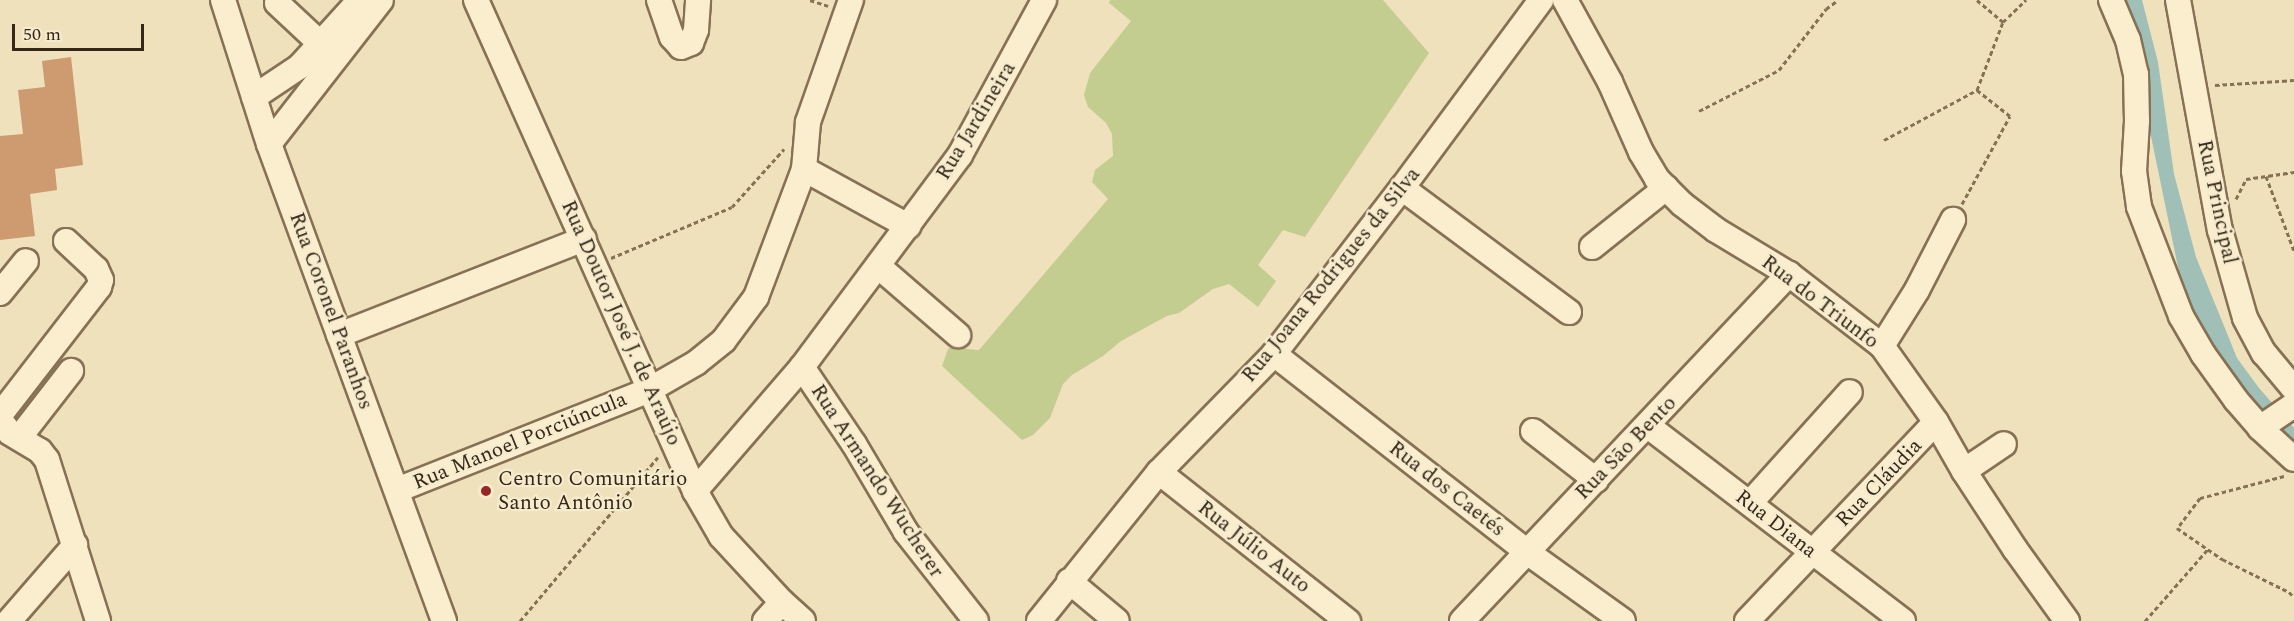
<!DOCTYPE html>
<html>
<head>
<meta charset="utf-8">
<style>
  body { margin:0 }
  #map { position:relative; width:2294px; height:621px; overflow:hidden; background:#efe1bc; font-family:Spectral,serif }
  div>[style] { position:absolute }
  .green>* { inset:0; background:#c4cd90 }
  .water>* { inset:0; background:#a0c0b7 }
  .building>* { inset:0; background:#ce9a70 }
  .path>* { height:3px; margin-top:-1.5px; transform-origin:0; background:repeating-linear-gradient(90deg,#877155 0 4.5px,transparent 0 7.5px) }
  .roads { filter:drop-shadow(2px 0 #877155) drop-shadow(-2px 0 #877155) drop-shadow(0 2px #877155) drop-shadow(0 -2px #877155) }
  .minor>* { height:24px; margin:-12px; padding:0 12px; transform-origin:12px; border-radius:12px; background:#faeecf }
  .dots>* { width:16px; height:16px; translate:-50% -50%; box-sizing:border-box; border:3px solid #f6ebcc; border-radius:50% }
  span { translate:-50% -50%; white-space:nowrap; text-align:center; line-height:1.15; -webkit-text-stroke:4.5px #f6ebcc; paint-order:stroke }
  .street-label { font-size:21px; color:#35281b }
  .poi-label { font-size:21px; color:#35281b }
  .left { translate:0 -50%; text-align:left }
  .scale { position:absolute; left:12px; top:24px; width:132px; height:27px; box-sizing:border-box; border:3px solid #35281b; border-top:0; padding-left:8px; font-size:18px; line-height:21px; white-space:nowrap; color:#35281b; -webkit-text-stroke:4px #f6ebcc; paint-order:stroke }
</style>
</head>
<body>
<div id="map">
  <div class="green">
    <i style="clip-path:polygon(1110px 0,1383px 0,1429px 53px,1305px 237px,1283px 230px,1258px 265px,1276px 281px,1258px 307px,1229px 284px,1213px 289px,1179px 313px,1167px 316px,1121px 341px,1103px 356px,1072px 375px,1063px 384px,1050px 418px,1033px 435px,1022px 440px,942px 366px,948px 349px,957px 345px,967px 349px,979px 350px,1108px 199px,1092px 182px,1095px 170px,1113px 156px,1112px 134px,1106px 123px,1088px 107px,1084px 95px,1090px 73px,1131px 21px,1109px 3px)"></i>
  </div>
  <div class="water">
    <i style="clip-path:polygon(2123px 0,2142px 0,2158px 62px,2174px 174px,2196px 257px,2237px 358px,2259px 388px,2294px 428px,2294px 455px,2277px 438px,2200px 330px,2180px 277px)"></i>
  </div>
  <div class="building">
    <i style="clip-path:polygon(71px 57px,83px 165px,55px 169px,57px 190px,30px 194px,35px 236px,0 240px,0 136px,23px 134px,18px 90px,45px 87px,42px 61px)"></i>
  </div>
  <div class="path">
    <i style="left:810px;top:0;width:19px;rotate:18deg"></i>
    <i style="left:1977px;top:0;width:34px;rotate:40deg"></i>
    <i style="left:2215px;top:85px;width:79px;rotate:-3.6deg"></i>
    <i style="left:1699px;top:111px;width:90px;rotate:-27.1deg"></i>
    <i style="left:1779px;top:70px;width:77px;rotate:-52.4deg"></i>
    <i style="left:1826px;top:9px;width:15px;rotate:-37deg"></i>
    <i style="left:1884px;top:140px;width:106px;rotate:-28.3deg"></i>
    <i style="left:2266px;top:176px;width:80px;rotate:69.5deg"></i>
    <i style="left:2236px;top:199px;width:22px;rotate:-63deg"></i>
    <i style="left:2246px;top:179px;width:49px;rotate:-8.3deg"></i>
    <i style="left:1962px;top:204px;width:100px;rotate:-61.4deg"></i>
    <i style="left:2010px;top:116px;width:42px;rotate:-141.8deg"></i>
    <i style="left:1977px;top:90px;width:73px;rotate:-69.1deg"></i>
    <i style="left:2003px;top:22px;width:32px;rotate:-44deg"></i>
    <i style="left:611px;top:258px;width:131px;rotate:-22.9deg"></i>
    <i style="left:732px;top:207px;width:78px;rotate:-48.1deg"></i>
    <i style="left:2284px;top:476px;width:87px;rotate:165.3deg"></i>
    <i style="left:2200px;top:498px;width:38px;rotate:127deg"></i>
    <i style="left:2177px;top:528px;width:55px;rotate:34.6deg"></i>
    <i style="left:2222px;top:559px;width:75px;rotate:26.2deg"></i>
    <i style="left:2289px;top:592px;width:7px;rotate:45deg"></i>
    <i style="left:520px;top:621px;width:214px;rotate:-49.9deg"></i>
    <i style="left:2145px;top:621px;width:97px;rotate:-48.8deg"></i>
  </div>
  <div class="roads">
    <div class="minor">
      <i style="left:223px;top:0;width:151px;rotate:72.3deg"></i>
      <i style="left:269px;top:144px;width:508px;rotate:69.85deg"></i>
      <i style="left:476px;top:0;width:538px;rotate:65.96deg"></i>
      <i style="left:695px;top:491px;width:52px;rotate:60deg"></i>
      <i style="left:721px;top:536px;width:90px;rotate:47.3deg"></i>
      <i style="left:782px;top:602px;width:28px;rotate:42deg"></i>
      <i style="left:659px;top:0;width:39px;rotate:71deg"></i>
      <i style="left:672px;top:37px;width:13px;rotate:48deg"></i>
      <i style="left:681px;top:47px;width:11px;rotate:-22deg"></i>
      <i style="left:691px;top:43px;width:14px;rotate:-69deg"></i>
      <i style="left:696px;top:30px;width:30px;rotate:-86deg"></i>
      <i style="left:1565px;top:0;width:94px;rotate:61.2deg"></i>
      <i style="left:1610px;top:82px;width:77px;rotate:66.1deg"></i>
      <i style="left:1641px;top:152px;width:31px;rotate:59deg"></i>
      <i style="left:1657px;top:179px;width:35px;rotate:45deg"></i>
      <i style="left:1682px;top:204px;width:43px;rotate:37.4deg"></i>
      <i style="left:1716px;top:230px;width:85px;rotate:31.1deg"></i>
      <i style="left:1789px;top:274px;width:118px;rotate:37.7deg"></i>
      <i style="left:1882px;top:346px;width:93px;rotate:54.6deg"></i>
      <i style="left:1936px;top:422px;width:56px;rotate:60.3deg"></i>
      <i style="left:1964px;top:471px;width:93px;rotate:56.8deg"></i>
      <i style="left:2015px;top:549px;width:89px;rotate:54.2deg"></i>
      <i style="left:2111px;top:0;width:43px;rotate:67deg"></i>
      <i style="left:2128px;top:40px;width:35px;rotate:77deg"></i>
      <i style="left:2136px;top:74px;width:47px;rotate:88.8deg"></i>
      <i style="left:2137px;top:121px;width:50px;rotate:93.4deg"></i>
      <i style="left:2134px;top:171px;width:36px;rotate:82deg"></i>
      <i style="left:2139px;top:207px;width:117px;rotate:68.9deg"></i>
      <i style="left:2181px;top:316px;width:44px;rotate:59.9deg"></i>
      <i style="left:2203px;top:354px;width:57px;rotate:54.3deg"></i>
      <i style="left:2236px;top:400px;width:37px;rotate:49deg"></i>
      <i style="left:2260px;top:428px;width:46px;rotate:42.4deg"></i>
      <i style="left:2178px;top:0;width:234px;rotate:79.7deg"></i>
      <i style="left:2220px;top:230px;width:91px;rotate:74.1deg"></i>
      <i style="left:2245px;top:318px;width:40px;rotate:62deg"></i>
      <i style="left:2264px;top:353px;width:47px;rotate:50.2deg"></i>
      <i style="left:277px;top:3px;width:60px;rotate:43deg"></i>
      <i style="left:254px;top:97px;width:54px;rotate:-33.7deg"></i>
      <i style="left:299px;top:67px;width:91px;rotate:-47.7deg"></i>
      <i style="left:269px;top:144px;width:182px;rotate:-52.1deg"></i>
      <i style="left:804px;top:169px;width:119px;rotate:28.7deg"></i>
      <i style="left:1402px;top:188px;width:208px;rotate:36.6deg"></i>
      <i style="left:1592px;top:247px;width:95px;rotate:-38.6deg"></i>
      <i style="left:878px;top:266px;width:106px;rotate:40.8deg"></i>
      <i style="left:0;top:293px;width:41px;rotate:-50.9deg"></i>
      <i style="left:339px;top:335px;width:263px;rotate:-21.4deg"></i>
      <i style="left:1882px;top:346px;width:66px;rotate:-58deg"></i>
      <i style="left:1917px;top:290px;width:79px;rotate:-62.8deg"></i>
      <i style="left:1274px;top:354px;width:321px;rotate:38deg"></i>
      <i style="left:1527px;top:552px;width:118px;rotate:35.7deg"></i>
      <i style="left:802px;top:367px;width:93px;rotate:56deg"></i>
      <i style="left:854px;top:444px;width:102px;rotate:59.4deg"></i>
      <i style="left:906px;top:532px;width:113px;rotate:51.8deg"></i>
      <i style="left:0;top:415px;width:162px;rotate:-52.3deg"></i>
      <i style="left:99px;top:287px;width:7px;rotate:-74deg"></i>
      <i style="left:101px;top:280px;width:12px;rotate:-114deg"></i>
      <i style="left:96px;top:269px;width:41px;rotate:-137deg"></i>
      <i style="left:0;top:420px;width:16px;rotate:52deg"></i>
      <i style="left:10px;top:433px;width:35px;rotate:31deg"></i>
      <i style="left:40px;top:451px;width:11px;rotate:52deg"></i>
      <i style="left:47px;top:460px;width:169px;rotate:72.4deg"></i>
      <i style="left:1648px;top:426px;width:321px;rotate:37.4deg"></i>
      <i style="left:2260px;top:428px;width:41px;rotate:-34.1deg"></i>
      <i style="left:1533px;top:431px;width:80px;rotate:37.9deg"></i>
      <i style="left:19px;top:438px;width:85px;rotate:-52.2deg"></i>
      <i style="left:1964px;top:471px;width:48px;rotate:-34deg"></i>
      <i style="left:1159px;top:472px;width:241px;rotate:38.3deg"></i>
      <i style="left:397px;top:490px;width:271px;rotate:-21.6deg"></i>
      <i style="left:649px;top:390px;width:54px;rotate:-29.9deg"></i>
      <i style="left:696px;top:363px;width:36px;rotate:-39deg"></i>
      <i style="left:724px;top:340px;width:54px;rotate:-53.3deg"></i>
      <i style="left:756px;top:297px;width:137px;rotate:-69.4deg"></i>
      <i style="left:804px;top:169px;width:47px;rotate:-85.1deg"></i>
      <i style="left:808px;top:122px;width:129px;rotate:-70.6deg"></i>
      <i style="left:695px;top:491px;width:164px;rotate:-49.2deg"></i>
      <i style="left:802px;top:367px;width:264px;rotate:-53.3deg"></i>
      <i style="left:960px;top:155px;width:176px;rotate:-61.5deg"></i>
      <i style="left:1750px;top:503px;width:149px;rotate:-48deg"></i>
      <i style="left:1069px;top:581px;width:62px;rotate:39.8deg"></i>
      <i style="left:9px;top:621px;width:101px;rotate:-49deg"></i>
      <i style="left:765px;top:621px;width:25px;rotate:-48deg"></i>
      <i style="left:1039px;top:621px;width:191px;rotate:-51.2deg"></i>
      <i style="left:1159px;top:472px;width:165px;rotate:-45.7deg"></i>
      <i style="left:1274px;top:354px;width:210px;rotate:-52.4deg"></i>
      <i style="left:1402px;top:188px;width:234px;rotate:-53.5deg"></i>
      <i style="left:1462px;top:621px;width:477px;rotate:-46.7deg"></i>
      <i style="left:1747px;top:621px;width:274px;rotate:-46.5deg"></i>
    </div>
  </div>
  <div class="dots">
    <i style="left:486px;top:491px;background:#972624"></i>
  </div>
  <div class="street-label">
    <span style="left:976px;top:121px;rotate:-59deg">Rua Jardineira</span>
    <span style="left:2217px;top:202px;rotate:78deg">Rua Principal</span>
    <span style="left:1331px;top:275px;rotate:-51deg">Rua Joana Rodrigues da Silva</span>
    <span style="left:1820px;top:302px;rotate:37deg">Rua do Triunfo</span>
    <span style="left:331px;top:311px;rotate:70deg">Rua Coronel Paranhos</span>
    <span style="left:621px;top:323px;rotate:66deg">Rua Doutor José J. de Araújo</span>
    <span style="left:520px;top:441px;rotate:-22deg">Rua Manoel Porciúncula</span>
    <span style="left:1626px;top:448px;rotate:-46deg">Rua São Bento</span>
    <span style="left:877px;top:481px;rotate:57deg">Rua Armando Wucherer</span>
    <span style="left:1879px;top:483px;rotate:-46deg">Rua Cláudia</span>
    <span style="left:1447px;top:489px;rotate:38deg">Rua dos Caetés</span>
    <span style="left:1776px;top:524px;rotate:38deg">Rua Diana</span>
    <span style="left:1254px;top:547px;rotate:38deg">Rua Júlio Auto</span>
  </div>
  <div class="poi-label">
    <span class="left" style="left:498px;top:491px">Centro Comunitário<br>Santo Antônio</span>
  </div>
  <div class="scale">50 m</div>
</div>
</body>
</html>
